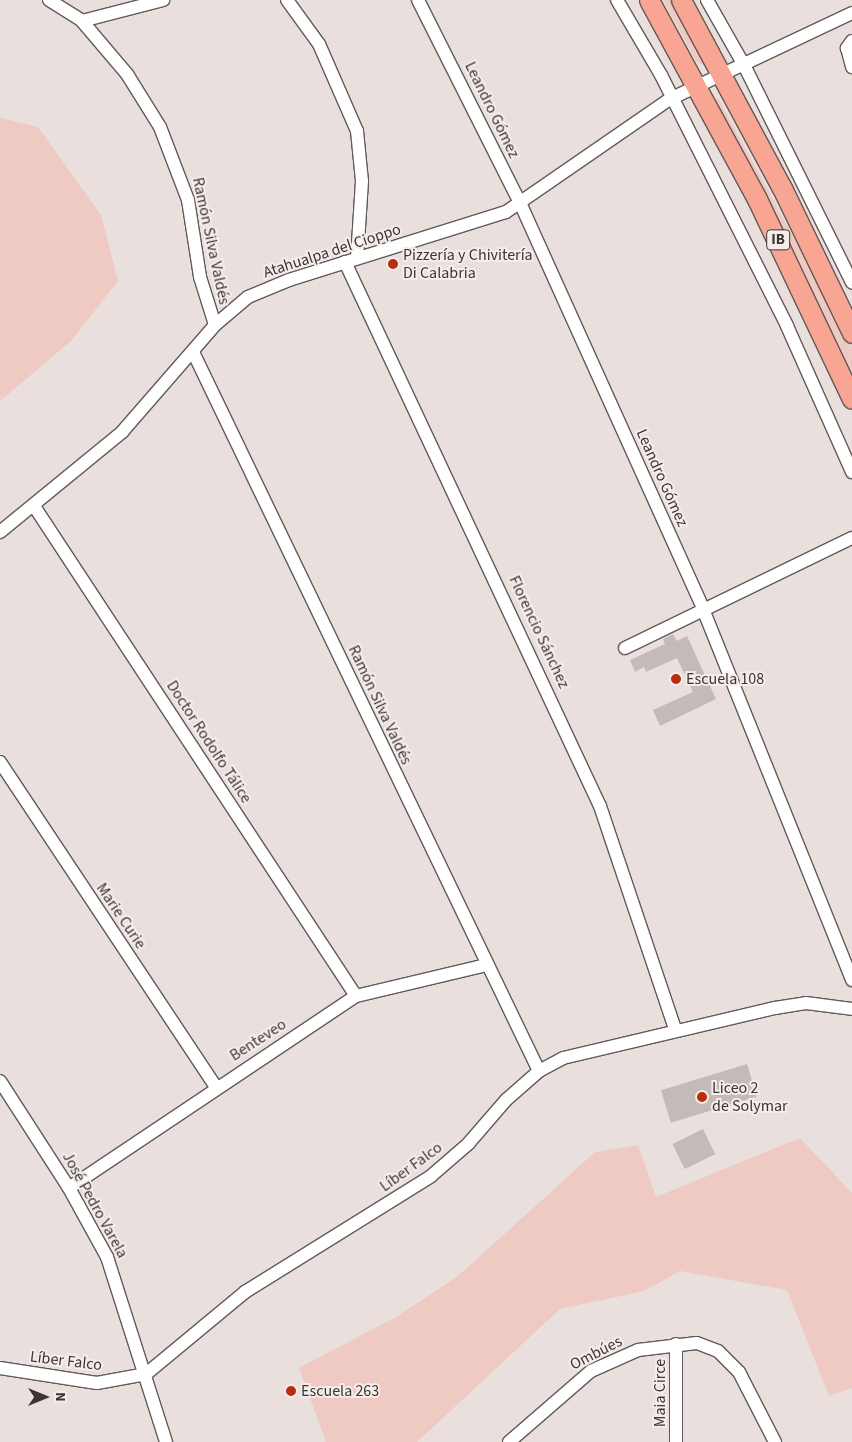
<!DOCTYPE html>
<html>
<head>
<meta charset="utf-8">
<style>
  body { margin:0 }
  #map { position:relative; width:852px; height:1442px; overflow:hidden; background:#e9dfdd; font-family:"Source Sans 3",sans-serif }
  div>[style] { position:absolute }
  .green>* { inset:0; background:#eecac2 }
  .building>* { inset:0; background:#c4bbb9; transform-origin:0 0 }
  .roads { filter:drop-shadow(1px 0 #625a58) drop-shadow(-1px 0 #625a58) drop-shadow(0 1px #625a58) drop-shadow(0 -1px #625a58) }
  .minor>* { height:12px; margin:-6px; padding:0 6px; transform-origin:6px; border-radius:6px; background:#fff }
  .highway>* { height:19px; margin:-9.5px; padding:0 9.5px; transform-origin:9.5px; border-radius:9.5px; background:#f8a593 }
  .dots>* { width:14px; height:14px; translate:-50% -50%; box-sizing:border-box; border:2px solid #f6edea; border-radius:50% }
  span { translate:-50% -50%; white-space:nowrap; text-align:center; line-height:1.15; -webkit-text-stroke:4px #f6edea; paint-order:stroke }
  .shield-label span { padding:1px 4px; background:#f6edea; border:1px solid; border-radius:4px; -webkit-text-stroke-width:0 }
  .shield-label { font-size:15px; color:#393635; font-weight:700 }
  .street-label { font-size:16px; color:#393635 }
  .poi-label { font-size:16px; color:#393635 }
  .left { translate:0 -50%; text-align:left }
  .north { position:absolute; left:20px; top:1372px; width:50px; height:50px; -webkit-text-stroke:4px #f6edea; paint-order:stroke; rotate:90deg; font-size:14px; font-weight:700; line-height:20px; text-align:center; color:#393635 }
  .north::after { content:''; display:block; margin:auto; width:18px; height:22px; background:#393635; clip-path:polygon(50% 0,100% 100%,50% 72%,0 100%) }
</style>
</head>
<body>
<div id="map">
  <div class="green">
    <i style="clip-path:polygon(663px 0,672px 0,705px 66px,696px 61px)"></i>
    <i style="clip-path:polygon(717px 96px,847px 336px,852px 348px,852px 383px,715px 106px)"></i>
    <i style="clip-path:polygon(0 118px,38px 127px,101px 215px,118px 281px,71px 341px,0 401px)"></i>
    <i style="clip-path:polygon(800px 1138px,852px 1193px,852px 1388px,829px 1396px,787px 1290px,680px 1271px,644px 1291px,560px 1309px,417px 1442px,326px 1442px,299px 1368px,396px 1317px,458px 1276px,595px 1152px,638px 1145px,656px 1197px)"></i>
  </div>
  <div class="building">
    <i style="clip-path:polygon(395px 257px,400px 266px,391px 270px,387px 262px)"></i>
    <i style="clip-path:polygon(673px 634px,677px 641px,687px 636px,716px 699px,660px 726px,653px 710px,693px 692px,677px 658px,646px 672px,644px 667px,635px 672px,630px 660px,665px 644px,663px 639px)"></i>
    <i style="left:747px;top:1064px;width:34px;height:90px;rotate:73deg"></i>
    <i style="left:703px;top:1129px;width:28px;height:34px;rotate:64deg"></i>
  </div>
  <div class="roads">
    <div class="minor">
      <i style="left:49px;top:0;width:39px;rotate:32deg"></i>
      <i style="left:82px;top:21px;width:70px;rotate:49.7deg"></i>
      <i style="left:127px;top:74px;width:62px;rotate:58.1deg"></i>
      <i style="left:160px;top:127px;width:78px;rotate:69deg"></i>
      <i style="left:188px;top:200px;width:78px;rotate:81.1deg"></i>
      <i style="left:200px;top:277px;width:50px;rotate:72.6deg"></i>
      <i style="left:287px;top:0;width:54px;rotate:54deg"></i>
      <i style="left:319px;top:44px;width:95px;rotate:66.4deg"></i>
      <i style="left:357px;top:131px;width:50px;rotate:84.3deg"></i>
      <i style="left:362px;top:181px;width:77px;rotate:93.7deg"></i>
      <i style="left:418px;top:0;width:229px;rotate:63.3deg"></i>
      <i style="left:521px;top:205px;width:443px;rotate:65.7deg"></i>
      <i style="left:703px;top:609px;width:400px;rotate:68.1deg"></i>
      <i style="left:617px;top:0;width:87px;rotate:59.6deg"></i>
      <i style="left:661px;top:75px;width:281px;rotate:63.3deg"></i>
      <i style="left:787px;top:326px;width:160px;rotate:66deg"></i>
      <i style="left:707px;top:0;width:75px;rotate:60.4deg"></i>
      <i style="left:744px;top:65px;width:243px;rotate:63.6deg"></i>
      <i style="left:82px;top:21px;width:84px;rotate:-14.5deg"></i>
      <i style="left:852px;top:41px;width:9px;rotate:126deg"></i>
      <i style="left:847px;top:48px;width:20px;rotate:75deg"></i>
      <i style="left:345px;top:262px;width:601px;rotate:64.89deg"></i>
      <i style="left:600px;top:806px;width:235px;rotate:71.4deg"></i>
      <i style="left:193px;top:352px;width:798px;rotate:64.3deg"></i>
      <i style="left:34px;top:506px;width:586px;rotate:56.69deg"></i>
      <i style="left:0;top:532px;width:158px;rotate:-39.3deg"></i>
      <i style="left:122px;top:432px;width:142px;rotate:-49deg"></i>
      <i style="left:215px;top:325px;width:43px;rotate:-40.3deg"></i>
      <i style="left:248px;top:297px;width:44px;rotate:-22.5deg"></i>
      <i style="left:289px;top:280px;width:227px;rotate:-17.4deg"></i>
      <i style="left:506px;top:212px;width:199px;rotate:-34.6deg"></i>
      <i style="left:670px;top:99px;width:201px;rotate:-25.3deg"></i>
      <i style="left:625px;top:648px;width:252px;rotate:-25.9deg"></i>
      <i style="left:0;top:762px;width:390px;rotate:56.4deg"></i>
      <i style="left:0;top:1081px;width:127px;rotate:57.2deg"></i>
      <i style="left:69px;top:1188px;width:79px;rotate:61.2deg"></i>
      <i style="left:107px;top:1257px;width:194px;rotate:72.3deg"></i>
      <i style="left:69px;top:1188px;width:345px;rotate:-33.8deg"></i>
      <i style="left:356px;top:996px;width:134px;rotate:-13.4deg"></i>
      <i style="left:676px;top:1344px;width:98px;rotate:90deg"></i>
      <i style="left:0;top:1368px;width:98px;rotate:8.8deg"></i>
      <i style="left:97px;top:1383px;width:50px;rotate:-10.4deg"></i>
      <i style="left:146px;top:1374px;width:129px;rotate:-39.6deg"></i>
      <i style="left:245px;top:1292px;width:219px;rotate:-31.9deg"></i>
      <i style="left:431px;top:1176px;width:49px;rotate:-40.9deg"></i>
      <i style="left:468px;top:1144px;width:58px;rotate:-49.2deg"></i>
      <i style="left:506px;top:1100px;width:44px;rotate:-41.3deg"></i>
      <i style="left:539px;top:1071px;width:27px;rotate:-28deg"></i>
      <i style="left:563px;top:1058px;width:218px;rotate:-13.3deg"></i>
      <i style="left:775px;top:1008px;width:31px;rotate:-9deg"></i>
      <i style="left:806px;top:1003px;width:46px;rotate:7.4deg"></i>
      <i style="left:509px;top:1442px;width:108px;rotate:-40.9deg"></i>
      <i style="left:591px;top:1371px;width:51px;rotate:-24.1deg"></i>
      <i style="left:638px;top:1350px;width:59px;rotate:-6.8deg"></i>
      <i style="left:697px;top:1343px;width:22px;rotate:21deg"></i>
      <i style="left:718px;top:1351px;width:30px;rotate:45deg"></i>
      <i style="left:739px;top:1372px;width:79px;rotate:62.8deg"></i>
    </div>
    <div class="highway">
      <i style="left:649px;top:0;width:226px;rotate:61.5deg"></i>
      <i style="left:757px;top:199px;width:221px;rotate:64.6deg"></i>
      <i style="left:681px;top:0;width:213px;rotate:61.8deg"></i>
      <i style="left:782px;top:188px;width:161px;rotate:64.2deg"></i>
    </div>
  </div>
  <div class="dots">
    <i style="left:393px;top:264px;background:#b82c10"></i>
    <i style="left:676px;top:679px;background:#b82c10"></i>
    <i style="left:702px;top:1097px;background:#b82c10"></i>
    <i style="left:291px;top:1391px;background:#b82c10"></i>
  </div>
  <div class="shield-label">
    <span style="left:778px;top:240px">IB</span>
  </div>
  <div class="street-label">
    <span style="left:492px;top:110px;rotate:64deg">Leandro Gómez</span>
    <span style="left:211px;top:241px;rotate:78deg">Ramón Silva Valdés</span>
    <span style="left:332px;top:251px;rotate:-18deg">Atahualpa del Cioppo</span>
    <span style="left:662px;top:478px;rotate:66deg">Leandro Gómez</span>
    <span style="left:539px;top:632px;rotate:65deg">Florencio Sánchez</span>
    <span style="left:380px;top:705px;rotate:65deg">Ramón Silva Valdés</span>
    <span style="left:209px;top:742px;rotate:57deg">Doctor Rodolfo Tálice</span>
    <span style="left:121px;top:916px;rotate:56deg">Marie Curie</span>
    <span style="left:258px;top:1040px;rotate:-33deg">Benteveo</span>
    <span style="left:411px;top:1167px;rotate:-36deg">Líber Falco</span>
    <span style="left:95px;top:1205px;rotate:61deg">José Pedro Varela</span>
    <span style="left:596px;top:1353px;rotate:-27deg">Ombúes</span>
    <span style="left:66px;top:1361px;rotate:7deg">Líber Falco</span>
    <span style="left:660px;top:1393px;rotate:-90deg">Maia Circe</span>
  </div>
  <div class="poi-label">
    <span class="left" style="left:403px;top:264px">Pizzería y Chivitería<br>Di Calabria</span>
    <span class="left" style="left:686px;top:679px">Escuela 108</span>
    <span class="left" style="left:712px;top:1097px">Liceo 2<br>de Solymar</span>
    <span class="left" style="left:301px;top:1391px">Escuela 263</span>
  </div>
  <div class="north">N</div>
</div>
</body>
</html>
